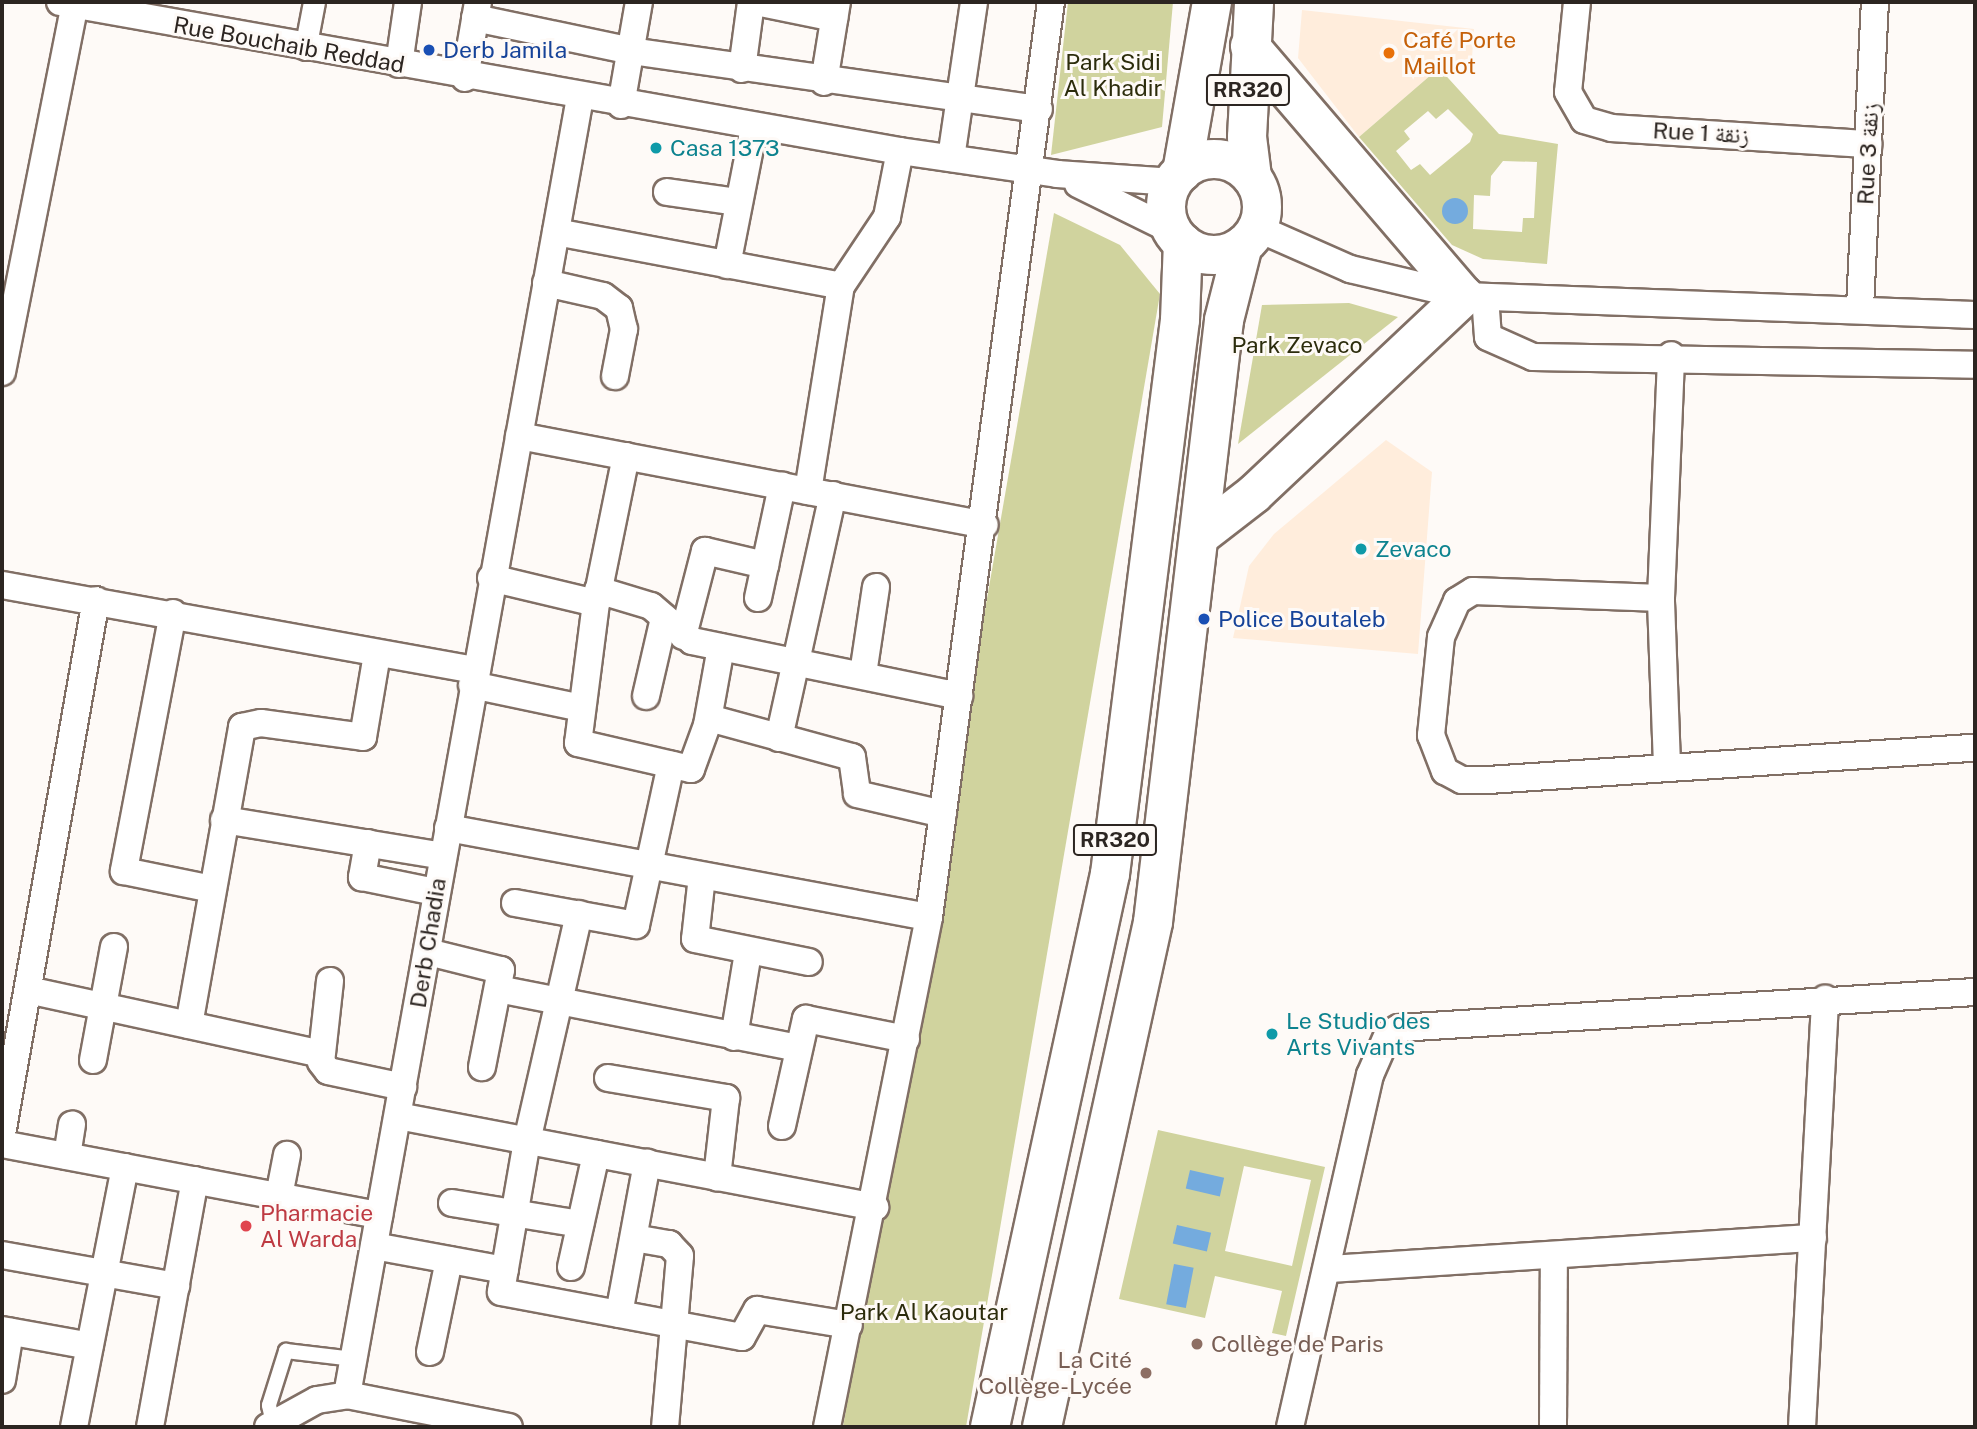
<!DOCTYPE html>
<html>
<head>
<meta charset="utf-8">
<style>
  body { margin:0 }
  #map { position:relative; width:1977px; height:1429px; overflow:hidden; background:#fefaf7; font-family:"Public Sans","Noto Naskh Arabic",sans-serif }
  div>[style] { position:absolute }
  .commercial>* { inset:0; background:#ffeddc }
  .green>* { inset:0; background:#d0d39e }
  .water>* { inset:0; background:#74abde; transform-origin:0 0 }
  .round { border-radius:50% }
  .roads { filter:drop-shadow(2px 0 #816f65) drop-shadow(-2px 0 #816f65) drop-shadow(0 2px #816f65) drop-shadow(0 -2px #816f65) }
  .service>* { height:14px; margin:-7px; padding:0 7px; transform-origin:7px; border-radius:7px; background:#fff }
  .pedestrian>* { height:21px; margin:-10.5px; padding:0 10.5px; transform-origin:10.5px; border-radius:10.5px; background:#fff }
  .minor>* { height:26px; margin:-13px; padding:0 13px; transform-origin:13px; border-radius:13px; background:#fff }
  .primary>* { height:38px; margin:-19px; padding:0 19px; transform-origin:19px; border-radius:19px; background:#fff }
  .primary>.ring { margin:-19px; padding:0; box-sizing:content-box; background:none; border:38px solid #fff; border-radius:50% }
  .dots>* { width:19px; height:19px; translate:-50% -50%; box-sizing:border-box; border:4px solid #fefaf7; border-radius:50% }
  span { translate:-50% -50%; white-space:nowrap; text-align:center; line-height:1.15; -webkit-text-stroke:6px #fefaf7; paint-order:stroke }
  .shield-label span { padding:2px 5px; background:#fefaf7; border:2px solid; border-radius:5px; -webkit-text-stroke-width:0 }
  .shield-label { font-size:21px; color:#2c2521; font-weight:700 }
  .food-label { font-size:23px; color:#c56008 }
  .left { translate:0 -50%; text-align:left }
  .street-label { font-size:23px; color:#2c2521 }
  .transit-label { font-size:23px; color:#164399 }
  .park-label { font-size:23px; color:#2c2c0c }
  .culture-label { font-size:23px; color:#0d838f }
  .health-label { font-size:23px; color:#be3a42 }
  .education-label { font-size:23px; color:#785e54 }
  .right { translate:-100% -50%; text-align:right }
  .frame { position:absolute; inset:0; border:4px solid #2c2521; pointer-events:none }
</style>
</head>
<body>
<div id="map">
  <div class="commercial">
    <i style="clip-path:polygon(1302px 10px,1474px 29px,1472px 58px,1439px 68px,1359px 137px,1298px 58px)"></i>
    <i style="clip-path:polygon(1386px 440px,1432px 472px,1418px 654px,1233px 638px,1249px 566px,1274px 534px)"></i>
  </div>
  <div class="green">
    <i style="clip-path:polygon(1068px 2px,1173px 2px,1162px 127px,1051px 155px)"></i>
    <i style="clip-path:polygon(evenodd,1439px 68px,1499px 134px,1558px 144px,1547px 264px,1483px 259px,1452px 245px,1359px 137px,1439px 68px,1448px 109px,1473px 134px,1470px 142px,1430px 175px,1420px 164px,1411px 170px,1396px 151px,1410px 139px,1404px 131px,1428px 111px,1436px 119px,1448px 109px,1439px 68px,1503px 161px,1537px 162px,1534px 218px,1523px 218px,1522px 232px,1473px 229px,1474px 195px,1490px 196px,1491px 176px,1503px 161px)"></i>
    <i style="clip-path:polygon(1054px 213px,1120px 245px,1160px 294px,966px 1427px,843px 1427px)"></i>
    <i style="clip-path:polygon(1349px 303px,1398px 317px,1238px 444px,1262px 305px)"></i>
    <i style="clip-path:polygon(evenodd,1158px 1130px,1325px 1167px,1286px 1336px,1272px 1333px,1282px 1291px,1215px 1276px,1205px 1318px,1119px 1299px,1158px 1130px,1244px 1166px,1311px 1180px,1292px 1266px,1225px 1251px,1244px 1166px)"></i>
  </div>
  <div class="water">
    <i class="round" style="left:1442px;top:198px;width:26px;height:26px"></i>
    <i style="left:1190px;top:1170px;width:35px;height:19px;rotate:13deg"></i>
    <i style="left:1177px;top:1225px;width:35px;height:19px;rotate:13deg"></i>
    <i style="left:1174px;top:1264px;width:20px;height:41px;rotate:11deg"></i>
  </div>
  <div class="roads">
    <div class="service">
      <i style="left:273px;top:1423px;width:18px;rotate:-103deg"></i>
      <i style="left:269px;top:1405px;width:57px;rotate:-72.5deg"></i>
      <i style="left:286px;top:1351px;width:68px;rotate:6.7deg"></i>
    </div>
    <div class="pedestrian">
      <i style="left:305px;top:49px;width:48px;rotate:-79.2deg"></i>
    </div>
    <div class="minor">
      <i style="left:60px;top:2px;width:853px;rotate:10.06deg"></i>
      <i style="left:900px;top:151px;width:159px;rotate:8.3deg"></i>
      <i style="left:1057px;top:174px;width:117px;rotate:3.9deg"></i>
      <i style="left:756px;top:2px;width:80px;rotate:11.6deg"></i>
      <i style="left:1577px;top:2px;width:90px;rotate:95.7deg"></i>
      <i style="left:1568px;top:92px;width:32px;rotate:60deg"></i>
      <i style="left:1584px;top:120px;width:29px;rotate:16deg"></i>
      <i style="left:1612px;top:128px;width:257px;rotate:3.6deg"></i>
      <i style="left:475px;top:18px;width:159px;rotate:11.9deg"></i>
      <i style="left:631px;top:51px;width:412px;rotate:8.1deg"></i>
      <i style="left:399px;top:64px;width:63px;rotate:-81.7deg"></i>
      <i style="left:742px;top:69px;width:68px;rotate:-82.3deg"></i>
      <i style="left:465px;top:78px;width:77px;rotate:-80.3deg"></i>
      <i style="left:824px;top:82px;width:81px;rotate:-80.8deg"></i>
      <i style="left:621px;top:105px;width:105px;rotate:-80.1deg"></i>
      <i style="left:951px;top:158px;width:158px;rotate:-81.6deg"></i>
      <i style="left:1078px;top:184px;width:106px;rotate:26.3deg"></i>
      <i style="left:667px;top:192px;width:72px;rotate:8deg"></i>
      <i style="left:1257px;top:228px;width:102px;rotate:23.8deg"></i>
      <i style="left:1350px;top:269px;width:117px;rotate:13.3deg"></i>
      <i style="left:1464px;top:296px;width:511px;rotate:2.13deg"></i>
      <i style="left:556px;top:232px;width:290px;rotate:10.7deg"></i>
      <i style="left:727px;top:265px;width:141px;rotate:-78.9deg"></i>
      <i style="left:546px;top:283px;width:58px;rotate:12.8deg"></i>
      <i style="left:603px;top:296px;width:20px;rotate:37deg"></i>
      <i style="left:619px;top:308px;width:22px;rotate:77deg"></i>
      <i style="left:624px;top:329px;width:48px;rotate:100.8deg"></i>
      <i style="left:1485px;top:297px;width:40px;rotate:85.7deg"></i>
      <i style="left:1488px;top:337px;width:49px;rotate:24deg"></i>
      <i style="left:1533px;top:357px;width:442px;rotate:1deg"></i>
      <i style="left:1860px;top:307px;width:305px;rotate:-87.2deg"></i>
      <i style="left:2px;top:372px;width:377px;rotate:-78.8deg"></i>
      <i style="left:519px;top:436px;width:474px;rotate:10.8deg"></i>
      <i style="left:626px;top:456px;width:150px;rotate:101.5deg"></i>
      <i style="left:596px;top:603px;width:141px;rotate:97.3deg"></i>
      <i style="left:578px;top:743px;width:116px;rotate:13deg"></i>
      <i style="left:691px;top:769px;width:47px;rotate:-70deg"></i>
      <i style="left:707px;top:725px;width:79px;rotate:-79.8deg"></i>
      <i style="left:808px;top:491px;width:208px;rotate:-80.9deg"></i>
      <i style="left:841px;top:286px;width:83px;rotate:-56.3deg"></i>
      <i style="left:887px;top:217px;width:67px;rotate:-78.9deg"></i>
      <i style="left:491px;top:578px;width:108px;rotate:13.4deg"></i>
      <i style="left:2px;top:585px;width:480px;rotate:10.2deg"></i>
      <i style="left:598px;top:590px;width:55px;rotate:16.8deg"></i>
      <i style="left:651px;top:606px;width:54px;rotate:40.5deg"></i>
      <i style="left:692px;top:641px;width:273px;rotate:11.6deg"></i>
      <i style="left:758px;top:598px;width:115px;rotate:-77.9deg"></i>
      <i style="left:1661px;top:598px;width:188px;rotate:-177.9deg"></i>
      <i style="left:1473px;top:591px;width:19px;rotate:148deg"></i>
      <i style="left:1457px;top:601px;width:39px;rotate:114deg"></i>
      <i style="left:1441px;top:637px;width:99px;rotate:95.8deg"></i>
      <i style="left:1431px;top:735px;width:39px;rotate:69deg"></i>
      <i style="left:1445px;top:771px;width:19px;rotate:28deg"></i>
      <i style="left:1462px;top:780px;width:26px"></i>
      <i style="left:1488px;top:780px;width:488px;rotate:-3.8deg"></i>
      <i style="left:173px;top:613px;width:263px;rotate:100.8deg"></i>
      <i style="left:124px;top:871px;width:90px;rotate:11.6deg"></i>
      <i style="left:683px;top:636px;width:88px;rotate:-75.5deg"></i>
      <i style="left:705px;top:551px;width:62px;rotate:13.1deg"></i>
      <i style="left:863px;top:674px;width:88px;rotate:-81.5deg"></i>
      <i style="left:472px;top:685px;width:111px;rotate:11.9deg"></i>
      <i style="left:646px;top:696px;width:80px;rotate:-77deg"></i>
      <i style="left:709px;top:718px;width:148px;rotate:15.3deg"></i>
      <i style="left:852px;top:757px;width:37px;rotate:82deg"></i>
      <i style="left:857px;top:794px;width:88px;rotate:13.1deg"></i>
      <i style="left:779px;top:738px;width:249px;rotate:-77.5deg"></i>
      <i style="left:1667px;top:765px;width:167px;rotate:-92.1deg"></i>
      <i style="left:1661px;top:598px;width:243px;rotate:-87.6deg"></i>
      <i style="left:224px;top:820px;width:222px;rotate:9.3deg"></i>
      <i style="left:448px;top:828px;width:489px;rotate:10.5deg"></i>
      <i style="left:368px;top:843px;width:35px;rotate:100deg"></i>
      <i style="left:362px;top:877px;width:76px;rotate:11.5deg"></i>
      <i style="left:702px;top:876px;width:63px;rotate:96.3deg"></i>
      <i style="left:695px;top:939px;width:116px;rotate:11.4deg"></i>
      <i style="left:515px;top:903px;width:123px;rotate:10.3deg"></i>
      <i style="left:636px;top:925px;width:164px;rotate:-77.7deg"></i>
      <i style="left:579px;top:914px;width:233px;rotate:102.9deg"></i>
      <i style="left:527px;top:1141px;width:153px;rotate:99.8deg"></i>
      <i style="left:501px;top:1292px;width:245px;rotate:10.6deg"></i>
      <i style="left:742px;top:1337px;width:31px;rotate:-61deg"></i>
      <i style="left:757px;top:1310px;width:93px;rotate:9.3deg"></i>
      <i style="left:428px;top:952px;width:75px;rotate:13.9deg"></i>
      <i style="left:501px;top:970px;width:99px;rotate:101.1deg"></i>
      <i style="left:330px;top:981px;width:81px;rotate:96.3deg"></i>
      <i style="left:321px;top:1062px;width:11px;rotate:52deg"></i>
      <i style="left:328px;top:1071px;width:77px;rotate:12deg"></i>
      <i style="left:498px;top:989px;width:306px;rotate:11.1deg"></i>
      <i style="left:28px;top:990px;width:297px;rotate:12.3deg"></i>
      <i style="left:189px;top:1025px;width:303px;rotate:-79.9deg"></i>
      <i style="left:242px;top:727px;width:19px;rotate:-12deg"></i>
      <i style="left:261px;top:723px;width:103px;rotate:7.8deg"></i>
      <i style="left:363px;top:737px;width:84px;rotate:-80.4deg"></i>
      <i style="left:734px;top:1037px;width:86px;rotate:-80.6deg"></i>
      <i style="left:93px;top:1060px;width:115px;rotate:-79.5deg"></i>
      <i style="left:608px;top:1078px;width:120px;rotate:9.6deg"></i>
      <i style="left:726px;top:1098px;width:80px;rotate:96.5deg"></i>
      <i style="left:398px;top:1116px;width:486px;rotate:10.8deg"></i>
      <i style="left:782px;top:1126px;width:110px;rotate:-77.4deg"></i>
      <i style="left:806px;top:1019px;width:102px;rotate:11.3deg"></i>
      <i style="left:2px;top:1134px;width:542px;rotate:-80.02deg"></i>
      <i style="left:2px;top:1144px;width:384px;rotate:10.7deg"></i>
      <i style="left:67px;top:1156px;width:32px;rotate:-81deg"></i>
      <i style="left:279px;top:1196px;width:42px;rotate:-79deg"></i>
      <i style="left:452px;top:1203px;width:130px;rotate:9.3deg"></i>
      <i style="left:634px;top:1238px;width:36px;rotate:10deg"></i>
      <i style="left:669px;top:1244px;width:16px;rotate:47deg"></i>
      <i style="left:680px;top:1256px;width:172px;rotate:95deg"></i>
      <i style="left:374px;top:1246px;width:133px;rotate:10.4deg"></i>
      <i style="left:2px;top:1255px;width:177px;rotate:10.1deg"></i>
      <i style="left:571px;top:1267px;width:116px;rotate:-77.5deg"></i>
      <i style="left:1331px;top:1269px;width:483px;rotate:-3.7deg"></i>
      <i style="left:619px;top:1314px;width:154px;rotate:-79.5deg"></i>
      <i style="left:2px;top:1330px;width:89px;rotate:10.3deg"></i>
      <i style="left:430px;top:1352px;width:94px;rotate:-78.3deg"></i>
      <i style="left:2px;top:1380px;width:49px;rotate:-80.5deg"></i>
      <i style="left:347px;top:1395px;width:1318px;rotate:-79.82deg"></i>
      <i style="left:74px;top:1427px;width:265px;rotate:-78.9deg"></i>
      <i style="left:150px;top:1427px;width:251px;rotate:-79.7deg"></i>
      <i style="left:268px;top:1427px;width:56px;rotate:-28.9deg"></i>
      <i style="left:317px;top:1400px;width:30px;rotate:-9deg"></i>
      <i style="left:347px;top:1395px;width:165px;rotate:11.2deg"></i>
      <i style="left:827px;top:1427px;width:520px;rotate:-78.69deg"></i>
      <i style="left:929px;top:917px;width:923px;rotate:-82.41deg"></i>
      <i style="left:1290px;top:1427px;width:361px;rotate:-77.2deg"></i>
      <i style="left:1370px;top:1075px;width:45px;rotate:-66.3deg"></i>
      <i style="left:1388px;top:1034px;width:13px;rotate:-29deg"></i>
      <i style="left:1399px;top:1028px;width:577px;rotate:-3.58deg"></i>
      <i style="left:1553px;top:1427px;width:169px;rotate:-89.7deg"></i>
      <i style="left:1802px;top:1427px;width:429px;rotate:-86.9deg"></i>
    </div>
    <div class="primary">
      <i class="ring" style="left:1166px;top:159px;width:58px;height:58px"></i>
      <i style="left:1182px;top:172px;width:173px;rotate:-80deg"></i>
      <i style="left:1252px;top:177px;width:40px;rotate:-97.1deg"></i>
      <i style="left:1247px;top:137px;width:135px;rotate:-87deg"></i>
      <i style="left:1201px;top:535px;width:67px;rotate:-37.7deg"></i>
      <i style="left:1254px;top:494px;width:289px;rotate:-43.3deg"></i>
      <i style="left:1464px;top:296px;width:329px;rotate:-130.6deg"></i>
      <i style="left:990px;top:1427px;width:566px;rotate:-77.76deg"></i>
      <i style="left:1110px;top:874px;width:558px;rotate:-82.8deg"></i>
      <i style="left:1180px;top:320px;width:77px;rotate:-87.8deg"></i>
      <i style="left:1042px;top:1427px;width:517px;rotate:-77.6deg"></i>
      <i style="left:1153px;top:922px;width:606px;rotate:-83.27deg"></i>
      <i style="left:1224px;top:320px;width:77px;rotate:-75.8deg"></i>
    </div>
  </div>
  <div class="dots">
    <i style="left:429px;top:50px;background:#1a4fb4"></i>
    <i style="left:1389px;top:53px;background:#e8710a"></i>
    <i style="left:656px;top:148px;background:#0f9aa8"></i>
    <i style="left:1361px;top:549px;background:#0f9aa8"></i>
    <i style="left:1204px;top:619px;background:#1a4fb4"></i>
    <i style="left:1272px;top:1034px;background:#0f9aa8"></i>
    <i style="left:246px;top:1226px;background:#e0444e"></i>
    <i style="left:1197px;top:1344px;background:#8d6e63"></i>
    <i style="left:1146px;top:1373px;background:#8d6e63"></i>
  </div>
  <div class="shield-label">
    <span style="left:1248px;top:90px">RR320</span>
    <span style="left:1115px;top:840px">RR320</span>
  </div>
  <div class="food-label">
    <span class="left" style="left:1403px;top:53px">Café Porte<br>Maillot</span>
  </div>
  <div class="street-label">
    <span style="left:289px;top:45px;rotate:10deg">Rue Bouchaib Reddad</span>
    <span style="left:1701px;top:133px;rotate:3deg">Rue 1 زنقة</span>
    <span style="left:1868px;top:154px;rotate:-87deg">Rue 3 زنقة</span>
    <span style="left:428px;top:943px;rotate:-81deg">Derb Chadia</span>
  </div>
  <div class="transit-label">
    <span class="left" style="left:443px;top:50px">Derb Jamila</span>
    <span class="left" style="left:1218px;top:619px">Police Boutaleb</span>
  </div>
  <div class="park-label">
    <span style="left:1113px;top:75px">Park Sidi<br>Al Khadir</span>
    <span style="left:1297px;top:345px">Park Zevaco</span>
    <span style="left:924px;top:1312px">Park Al Kaoutar</span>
  </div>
  <div class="culture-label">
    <span class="left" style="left:670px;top:148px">Casa 1373</span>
    <span class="left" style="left:1375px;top:549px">Zevaco</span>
    <span class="left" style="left:1286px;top:1034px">Le Studio des<br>Arts Vivants</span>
  </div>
  <div class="health-label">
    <span class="left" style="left:260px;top:1226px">Pharmacie<br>Al Warda</span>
  </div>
  <div class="education-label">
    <span class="left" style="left:1211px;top:1344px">Collège de Paris</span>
    <span class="right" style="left:1132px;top:1373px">La Cité<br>Collège-Lycée</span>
  </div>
  <div class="frame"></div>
</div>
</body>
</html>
